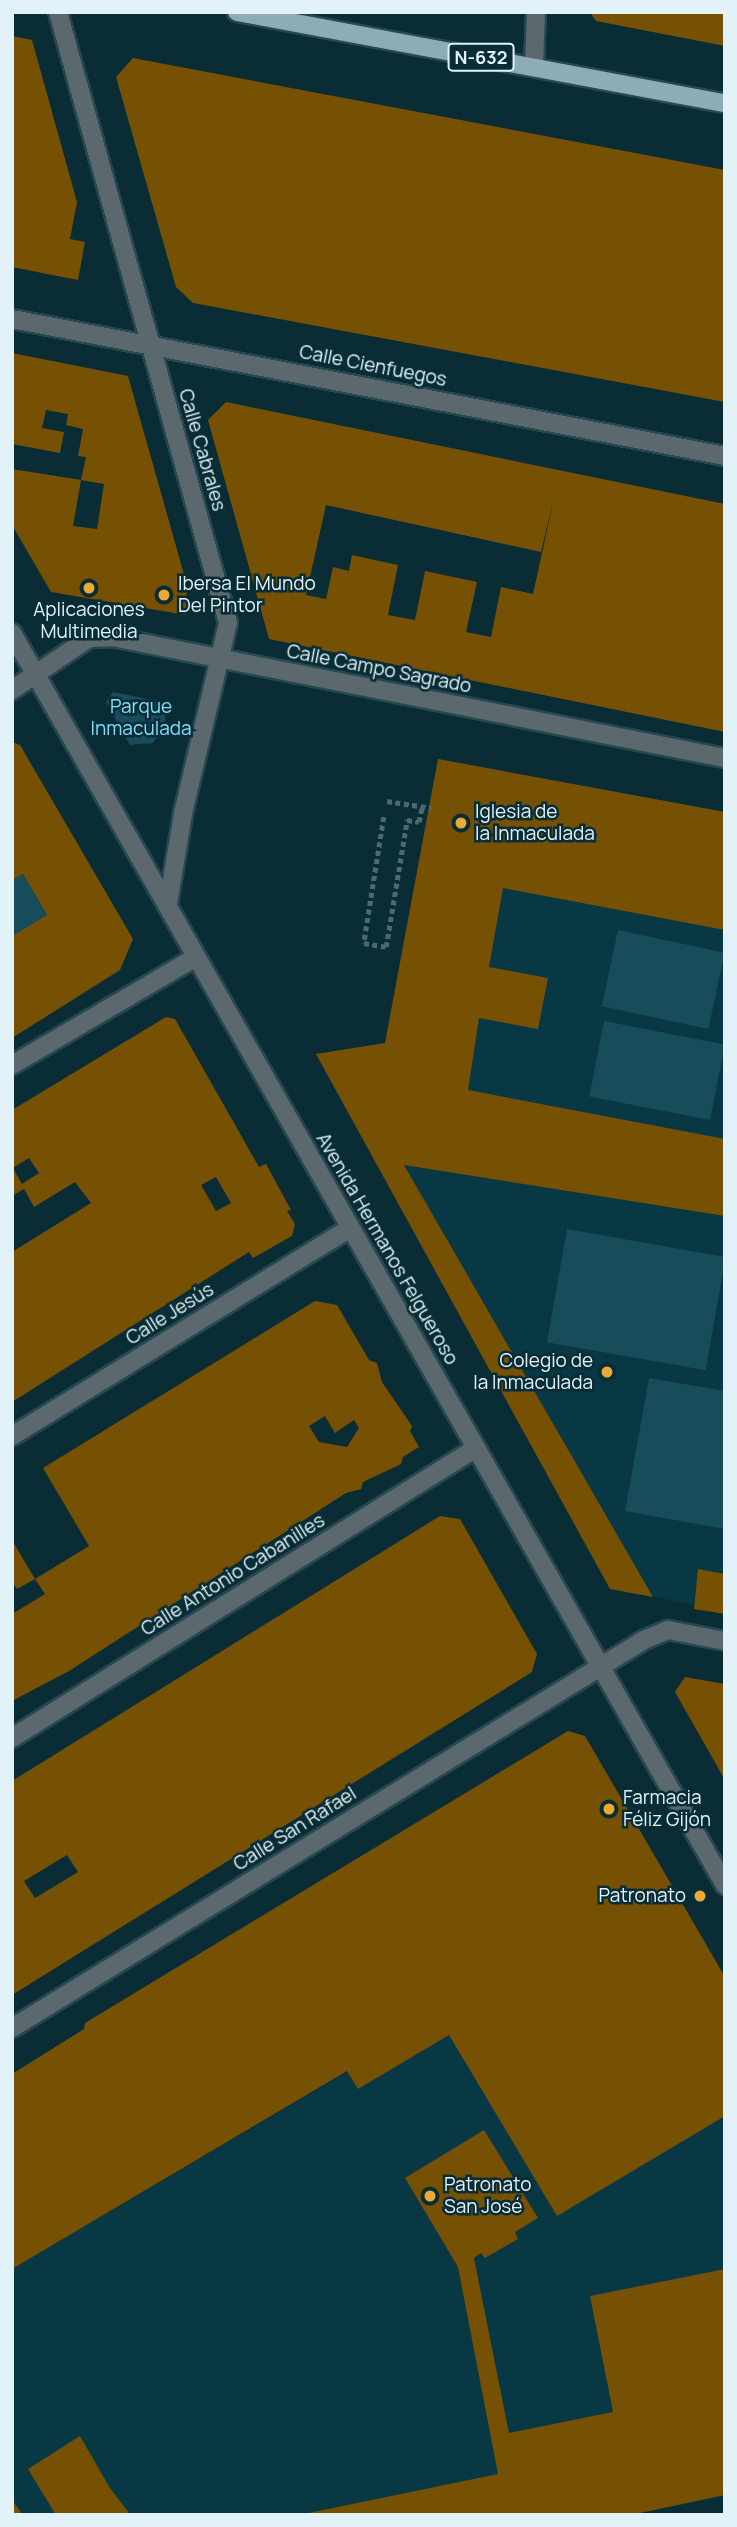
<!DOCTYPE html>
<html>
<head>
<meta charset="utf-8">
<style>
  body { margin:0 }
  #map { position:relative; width:737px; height:2527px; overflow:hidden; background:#092c35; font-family:Manrope,sans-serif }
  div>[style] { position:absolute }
  .built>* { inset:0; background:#073843 }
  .green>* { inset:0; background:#174c5a; transform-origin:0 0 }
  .building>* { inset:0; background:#765103 }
  .path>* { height:4.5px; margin-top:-2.25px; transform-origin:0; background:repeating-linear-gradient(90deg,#4c6972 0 5px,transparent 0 8.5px) }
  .roads { filter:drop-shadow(2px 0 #274850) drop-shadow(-2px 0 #274850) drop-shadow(0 2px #274850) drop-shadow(0 -2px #274850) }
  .minor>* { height:18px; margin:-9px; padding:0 9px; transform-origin:9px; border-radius:9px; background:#5b696e }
  .major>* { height:18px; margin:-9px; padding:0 9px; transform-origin:9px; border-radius:9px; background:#8eacb5 }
  .dots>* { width:19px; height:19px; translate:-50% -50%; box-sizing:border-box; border:4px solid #092c35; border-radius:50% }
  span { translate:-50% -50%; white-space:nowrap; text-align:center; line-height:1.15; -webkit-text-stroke:5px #092c35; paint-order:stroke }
  .shield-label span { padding:2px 5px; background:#092c35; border:2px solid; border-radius:5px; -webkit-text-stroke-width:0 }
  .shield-label { font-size:18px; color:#e1f3f9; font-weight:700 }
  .street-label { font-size:19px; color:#e1f3f9 }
  .poi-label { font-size:19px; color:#e1f3f9 }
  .left { translate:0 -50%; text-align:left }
  .right { translate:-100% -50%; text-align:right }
  .park-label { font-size:19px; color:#7ee0fc }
  .frame { position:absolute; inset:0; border:14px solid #e1f3f9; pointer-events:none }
</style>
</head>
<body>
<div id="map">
  <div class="built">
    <i style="clip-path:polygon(438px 759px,725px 812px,725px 1610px,610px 1589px,316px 1054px,385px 1043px)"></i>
    <i style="clip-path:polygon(670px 1882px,725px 1977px,725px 2496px,632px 2515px,22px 2515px,12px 2500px,12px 2269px)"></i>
  </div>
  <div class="green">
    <i style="clip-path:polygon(113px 692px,163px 702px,166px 724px,153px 743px,130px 745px,106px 702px)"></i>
    <i style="clip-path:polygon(23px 874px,47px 915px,12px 936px,12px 880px)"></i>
    <i style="left:618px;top:930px;width:109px;height:78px;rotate:12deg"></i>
    <i style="left:604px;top:1021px;width:123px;height:77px;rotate:11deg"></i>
    <i style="left:567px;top:1229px;width:161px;height:115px;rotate:10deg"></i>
    <i style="clip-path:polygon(649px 1378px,725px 1391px,725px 1529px,625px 1511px)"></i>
  </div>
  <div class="building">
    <i style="clip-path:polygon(590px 12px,725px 12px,725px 46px,596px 21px)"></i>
    <i style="clip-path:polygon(12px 36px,32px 40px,77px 202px,70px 239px,85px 242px,78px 280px,12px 267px)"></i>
    <i style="clip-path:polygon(133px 58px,725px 170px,725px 402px,193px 303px,176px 287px,116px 77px)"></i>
    <i style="clip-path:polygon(12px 353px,128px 376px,187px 585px,186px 615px,51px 592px,12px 525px,12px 469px,81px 480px,73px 526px,97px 529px,104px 484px,81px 480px,86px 457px,78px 456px,83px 429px,66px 425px,68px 414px,46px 410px,42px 428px,64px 432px,60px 453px,12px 444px)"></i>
    <i style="clip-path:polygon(evenodd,226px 402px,725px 504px,725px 732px,269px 639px,208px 420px,226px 402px,554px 498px,533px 594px,501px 587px,491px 637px,466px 632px,477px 582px,425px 571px,415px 620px,388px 615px,398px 565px,352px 555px,349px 571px,333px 567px,326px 599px,306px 595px,326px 505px,541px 552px,554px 498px)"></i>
    <i style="clip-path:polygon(12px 742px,20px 745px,133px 939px,120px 970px,12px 1038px,12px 936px,47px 915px,23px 874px,12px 880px)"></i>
    <i style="clip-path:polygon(438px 759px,725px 812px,725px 930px,503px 888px,489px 967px,548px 978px,538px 1029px,479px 1018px,468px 1090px,725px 1139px,725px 1216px,404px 1165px,653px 1597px,610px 1589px,316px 1054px,385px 1043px)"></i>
    <i style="clip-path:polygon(evenodd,166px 1017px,175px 1019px,259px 1167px,266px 1164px,291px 1210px,287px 1211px,295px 1224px,292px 1236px,253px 1258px,249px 1252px,12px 1402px,12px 1252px,91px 1203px,75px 1182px,34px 1207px,24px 1189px,12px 1196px,12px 1110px,166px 1017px,29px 1158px,39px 1173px,22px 1184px,13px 1168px,29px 1158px,166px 1017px,216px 1177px,231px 1203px,216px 1211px,201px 1185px,216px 1177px)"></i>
    <i style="clip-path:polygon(evenodd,315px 1301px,337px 1305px,369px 1360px,377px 1363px,382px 1382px,412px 1426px,410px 1431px,419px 1447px,403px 1457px,401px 1464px,363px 1482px,361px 1489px,346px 1493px,69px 1671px,12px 1701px,12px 1614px,45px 1594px,35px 1579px,17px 1589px,12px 1582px,12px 1540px,35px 1579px,89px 1546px,43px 1468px,315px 1301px,325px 1416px,335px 1433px,354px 1420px,359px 1428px,347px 1447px,319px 1442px,309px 1426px,325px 1416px)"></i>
    <i style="clip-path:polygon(evenodd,440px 1516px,460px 1519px,537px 1654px,532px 1672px,12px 1995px,12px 1781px,440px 1516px,67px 1855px,78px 1872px,35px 1898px,24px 1881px,67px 1855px)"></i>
    <i style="clip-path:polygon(698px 1569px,725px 1574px,725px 1614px,694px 1609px)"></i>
    <i style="clip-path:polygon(685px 1677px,725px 1684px,725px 1780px,675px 1692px)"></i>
    <i style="clip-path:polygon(568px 1731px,585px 1736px,725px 1977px,725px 2116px,557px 2216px,449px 2035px,358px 2089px,347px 2071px,12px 2269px,12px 2074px,84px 2029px,85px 2023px)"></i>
    <i style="clip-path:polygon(484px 2130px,538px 2218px,515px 2232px,518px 2239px,485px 2258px,481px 2253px,474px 2258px,509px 2433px,613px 2412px,590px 2296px,725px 2269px,725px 2495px,630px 2515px,299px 2515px,498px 2474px,458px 2267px,405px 2178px)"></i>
    <i style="clip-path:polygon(80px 2436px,110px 2488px,129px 2513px,56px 2515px,28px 2469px)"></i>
    <i style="clip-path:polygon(12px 2500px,20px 2511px,22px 2515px,12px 2515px)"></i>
  </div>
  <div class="path">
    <i style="left:387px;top:801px;width:45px;rotate:9deg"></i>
    <i style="left:384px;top:817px;width:128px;rotate:99deg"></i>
    <i style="left:364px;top:943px;width:22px;rotate:10deg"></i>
    <i style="left:386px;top:947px;width:129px;rotate:-80.6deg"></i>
    <i style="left:407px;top:820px;width:12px;rotate:9deg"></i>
    <i style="left:419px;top:822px;width:15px;rotate:-79deg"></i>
  </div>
  <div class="roads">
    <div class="minor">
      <i style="left:58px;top:12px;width:634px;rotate:74.45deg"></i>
      <i style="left:228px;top:623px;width:196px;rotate:103.3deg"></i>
      <i style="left:183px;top:814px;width:91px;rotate:99.5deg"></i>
      <i style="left:534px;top:66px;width:54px;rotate:-87.9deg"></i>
      <i style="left:12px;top:319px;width:726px;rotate:10.88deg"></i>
      <i style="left:12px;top:633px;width:1441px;rotate:60.34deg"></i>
      <i style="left:12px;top:690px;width:93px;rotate:-34deg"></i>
      <i style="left:89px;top:638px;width:23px;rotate:-2deg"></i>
      <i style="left:112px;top:637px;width:625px;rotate:11.17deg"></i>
      <i style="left:12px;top:1065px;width:213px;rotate:-30.4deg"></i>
      <i style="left:12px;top:1436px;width:397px;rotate:-31.6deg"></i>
      <i style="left:12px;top:1738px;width:547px;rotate:-32.01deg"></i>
      <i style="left:12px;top:2028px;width:742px;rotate:-31.55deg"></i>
      <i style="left:644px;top:1640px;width:26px;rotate:-23deg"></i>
      <i style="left:668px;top:1630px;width:58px;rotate:10.9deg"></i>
    </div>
    <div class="major">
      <i style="left:237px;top:12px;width:496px;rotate:10.6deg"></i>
    </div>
  </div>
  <div class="dots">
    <i style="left:89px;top:588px;background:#eaaa38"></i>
    <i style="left:164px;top:595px;background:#eaaa38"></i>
    <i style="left:461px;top:823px;background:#eaaa38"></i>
    <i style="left:607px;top:1372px;background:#eaaa38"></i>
    <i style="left:609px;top:1809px;background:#eaaa38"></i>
    <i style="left:700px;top:1896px;background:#eaaa38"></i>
    <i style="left:430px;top:2196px;background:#eaaa38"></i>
  </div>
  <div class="shield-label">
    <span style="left:481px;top:57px">N-632</span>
  </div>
  <div class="street-label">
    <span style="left:373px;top:366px;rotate:11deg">Calle Cienfuegos</span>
    <span style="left:202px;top:450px;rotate:74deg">Calle Cabrales</span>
    <span style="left:379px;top:669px;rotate:11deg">Calle Campo Sagrado</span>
    <span style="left:387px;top:1249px;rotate:60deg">Avenida Hermanos Felgueroso</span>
    <span style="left:170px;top:1314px;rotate:-32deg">Calle Jesús</span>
    <span style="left:233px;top:1575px;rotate:-32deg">Calle Antonio Cabanilles</span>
    <span style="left:295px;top:1829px;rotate:-32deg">Calle San Rafael</span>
  </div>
  <div class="poi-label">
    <span class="left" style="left:178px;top:595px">Ibersa El Mundo<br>Del Pintor</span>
    <span style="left:89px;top:621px">Aplicaciones<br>Multimedia</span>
    <span class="left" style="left:475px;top:823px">Iglesia de<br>la Inmaculada</span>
    <span class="right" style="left:593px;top:1372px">Colegio de<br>la Inmaculada</span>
    <span class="left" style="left:623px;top:1809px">Farmacia<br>Féliz Gijón</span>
    <span class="right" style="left:686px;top:1896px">Patronato</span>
    <span class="left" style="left:444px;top:2196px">Patronato<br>San José</span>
  </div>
  <div class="park-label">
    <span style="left:141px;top:718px">Parque<br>Inmaculada</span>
  </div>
  <div class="frame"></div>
</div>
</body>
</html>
